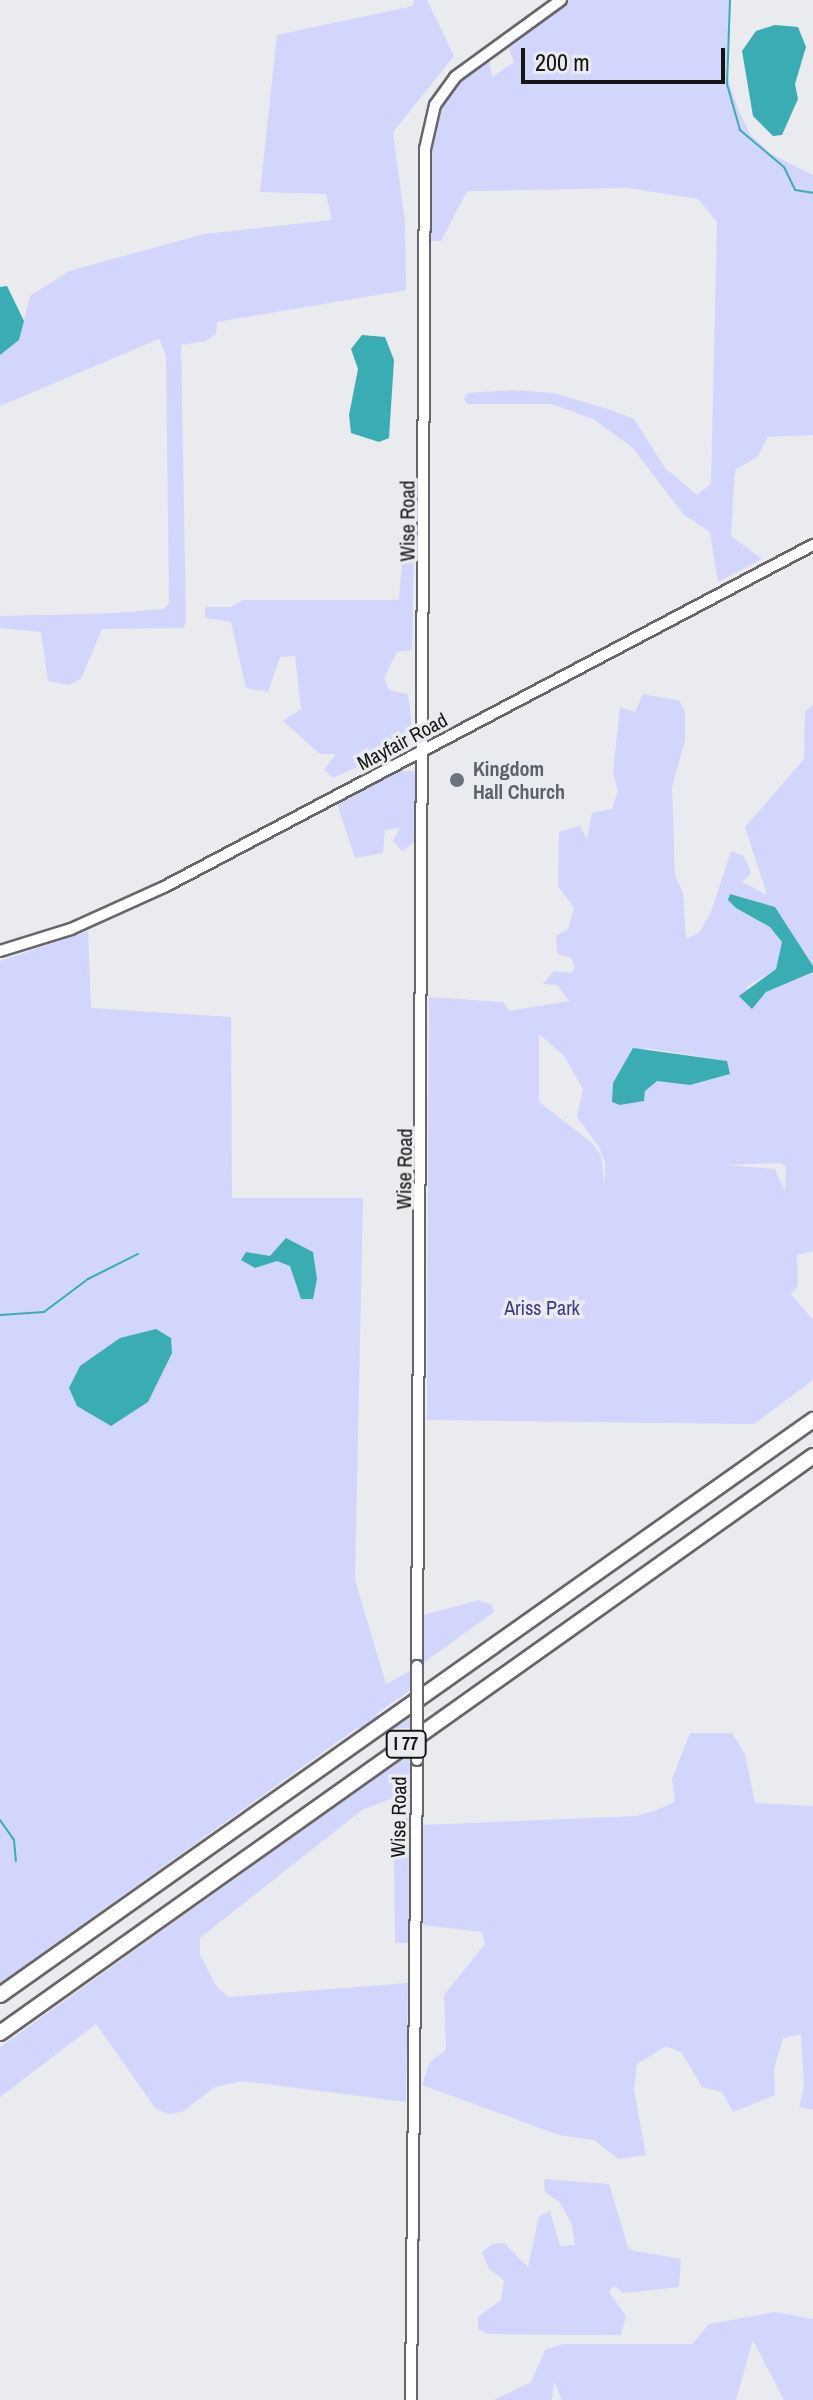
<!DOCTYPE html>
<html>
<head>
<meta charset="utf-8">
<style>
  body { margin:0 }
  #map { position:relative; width:813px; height:2400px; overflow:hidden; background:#eaebee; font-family:"Archivo Narrow",sans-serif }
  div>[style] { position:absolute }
  .green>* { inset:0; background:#d2d5fc; transform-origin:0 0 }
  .water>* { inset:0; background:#3aacb4 }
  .stream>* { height:2px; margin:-1px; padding:0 1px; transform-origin:1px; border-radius:1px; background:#3aacb4 }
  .roads { filter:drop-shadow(2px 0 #67676a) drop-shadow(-2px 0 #67676a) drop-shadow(0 2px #67676a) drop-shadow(0 -2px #67676a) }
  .tertiary>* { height:10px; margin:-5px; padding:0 5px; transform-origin:5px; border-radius:5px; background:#fff }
  .motorway>* { height:14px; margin:-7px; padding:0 7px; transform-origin:7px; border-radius:7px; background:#fff }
  .bridges { filter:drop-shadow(2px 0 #67676a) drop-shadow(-2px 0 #67676a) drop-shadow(0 2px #67676a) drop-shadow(0 -2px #67676a) }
  .tertiary-bridge>* { height:10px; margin:-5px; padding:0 5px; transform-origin:5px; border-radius:5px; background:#fff }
  .dots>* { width:22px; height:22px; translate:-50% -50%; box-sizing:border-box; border:4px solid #eaebee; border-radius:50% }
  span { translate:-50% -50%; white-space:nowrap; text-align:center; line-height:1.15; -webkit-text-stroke:7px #eaebee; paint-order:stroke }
  .shield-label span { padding:2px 6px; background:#eaebee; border:2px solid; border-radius:6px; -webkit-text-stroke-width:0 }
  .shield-label { font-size:18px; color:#151516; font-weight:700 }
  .street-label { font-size:20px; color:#151516 }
  .worship-label { font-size:20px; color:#5b616d; font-weight:700 }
  .left { translate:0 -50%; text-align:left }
  .park-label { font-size:20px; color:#3f398a }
  .scale { position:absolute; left:521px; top:48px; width:204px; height:36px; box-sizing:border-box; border:4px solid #151516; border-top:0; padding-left:10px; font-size:24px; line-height:28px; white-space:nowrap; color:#151516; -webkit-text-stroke:6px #eaebee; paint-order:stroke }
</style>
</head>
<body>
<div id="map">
  <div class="green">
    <i style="clip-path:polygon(414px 0,427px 0,454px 56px,393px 132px,405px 222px,406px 290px,217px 322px,216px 334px,206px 341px,181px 345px,186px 621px,183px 628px,102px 629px,81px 679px,69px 685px,48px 681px,41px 632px,0 628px,0 616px,117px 613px,163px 609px,169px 603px,166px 356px,159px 339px,0 406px,0 355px,19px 340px,30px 296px,69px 271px,204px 234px,332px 220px,326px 194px,260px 192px,277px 35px,413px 6px)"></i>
    <i style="clip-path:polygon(568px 0,730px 0,727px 76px,738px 109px,750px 134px,771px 154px,813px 175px,813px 435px,768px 437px,757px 457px,735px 470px,731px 536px,762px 559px,718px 582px,710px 532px,684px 515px,632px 447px,593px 419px,552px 404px,467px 404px,464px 399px,467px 393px,512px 390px,553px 393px,608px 409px,634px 419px,665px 468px,697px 495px,711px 484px,717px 222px,698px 199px,628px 188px,467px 191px,441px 241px,428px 241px,429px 154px,440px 103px,460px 78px,489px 58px,492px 77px,514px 62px,507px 44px)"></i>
    <i style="clip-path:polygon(414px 538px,412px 650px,397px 652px,384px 678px,389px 690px,408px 694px,413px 736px,399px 748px,333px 778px,324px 770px,336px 754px,320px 754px,283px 721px,301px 709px,295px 656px,280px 657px,268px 692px,246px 688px,231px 622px,205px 618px,205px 607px,231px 607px,243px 600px,399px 600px,403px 551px)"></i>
    <i style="clip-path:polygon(evenodd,643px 694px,680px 701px,685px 713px,685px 741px,672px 787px,675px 875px,683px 893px,686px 939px,699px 933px,711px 912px,731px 851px,744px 856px,751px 873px,742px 882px,767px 895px,745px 827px,804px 759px,805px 711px,813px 705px,813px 971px,775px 907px,744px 898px,736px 908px,770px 927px,782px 942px,776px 969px,745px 988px,766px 992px,813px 972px,813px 1251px,797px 1255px,798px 1286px,791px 1294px,813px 1320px,813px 1380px,754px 1424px,427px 1420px,429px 997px,503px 1002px,509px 1011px,569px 1001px,557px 985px,543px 984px,554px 971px,571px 973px,575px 967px,571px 958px,557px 954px,556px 936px,568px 929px,574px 908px,558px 886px,559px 832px,580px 826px,587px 839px,592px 813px,612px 809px,618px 791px,613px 773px,620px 707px,635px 712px,643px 694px,539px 1034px,564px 1056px,583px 1089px,577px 1117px,599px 1147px,605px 1162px,605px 1187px,601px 1156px,591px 1142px,539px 1102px,539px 1034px,643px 694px,645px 1048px,727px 1061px,727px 1075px,690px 1085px,657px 1080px,645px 1091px,644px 1101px,620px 1105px,645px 1048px,643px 694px,781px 1163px,786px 1167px,785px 1192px,775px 1169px,725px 1165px,781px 1163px)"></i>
    <i style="clip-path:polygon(396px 771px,414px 771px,420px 783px,416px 841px,402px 851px,393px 841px,400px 828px,385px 830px,383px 853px,355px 858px,336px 801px)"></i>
    <i style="clip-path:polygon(88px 931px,91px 1008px,231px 1017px,232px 1198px,363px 1198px,355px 1580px,386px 1684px,414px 1669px,413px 1688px,0 1983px,0 961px)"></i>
    <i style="clip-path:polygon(479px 1600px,492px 1605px,494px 1612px,423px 1663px,423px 1615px)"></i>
    <i style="left:412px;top:1715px;width:13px;height:504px;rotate:90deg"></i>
    <i style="clip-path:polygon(690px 1733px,732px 1733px,745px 1754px,755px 1803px,813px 1806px,813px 2110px,799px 2107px,804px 2087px,801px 2034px,783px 2038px,774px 2069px,775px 2095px,733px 2112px,722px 2092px,702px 2087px,682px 2053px,666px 2046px,637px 2064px,634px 2090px,646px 2155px,640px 2156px,618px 2159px,594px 2140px,559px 2135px,422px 2085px,430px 2062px,446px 2050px,444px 1995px,485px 1944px,482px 1932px,423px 1925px,422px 1825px,637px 1816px,657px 1810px,675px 1802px,672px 1779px)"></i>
    <i style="clip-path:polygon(410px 1753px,410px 1943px,395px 1943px,394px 1864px,401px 1795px,362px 1810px,200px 1938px,200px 1955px,217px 1987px,229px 1997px,408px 1983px,406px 2102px,242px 2081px,215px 2087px,182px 2112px,169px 2114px,156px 2109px,96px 2024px,0 2097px,0 2047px)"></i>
    <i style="clip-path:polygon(544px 2179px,609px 2184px,629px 2250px,681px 2259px,679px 2287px,623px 2293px,614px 2285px,609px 2292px,626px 2316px,621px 2335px,487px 2334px,478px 2329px,478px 2317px,501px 2300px,504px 2280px,489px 2269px,482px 2252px,492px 2244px,504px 2243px,528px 2267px,539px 2216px,550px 2211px,560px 2246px,575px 2245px,572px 2224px,560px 2203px,545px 2192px)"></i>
    <i style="clip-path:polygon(775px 2312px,813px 2319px,813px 2400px,784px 2400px,753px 2340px,736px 2400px,562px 2400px,554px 2381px,552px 2400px,494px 2400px,531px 2382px,545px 2350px,563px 2344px,692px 2344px,709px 2324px)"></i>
  </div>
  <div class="water">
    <i style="clip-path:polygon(775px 25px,798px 27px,806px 47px,795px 84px,798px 99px,782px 135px,773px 136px,753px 116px,742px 51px,756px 31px)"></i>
    <i style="clip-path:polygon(7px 286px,24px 321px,19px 340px,0 355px,0 287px)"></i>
    <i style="clip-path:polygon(362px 335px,385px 337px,394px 360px,389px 438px,379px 442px,351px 433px,349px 415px,358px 369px,351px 349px)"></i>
    <i style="clip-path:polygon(730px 894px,775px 907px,813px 966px,813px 972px,766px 992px,752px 1009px,739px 996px,776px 969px,782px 942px,770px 927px,736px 908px,728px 900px)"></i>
    <i style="clip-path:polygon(633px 1048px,727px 1061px,730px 1074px,690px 1085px,657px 1081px,645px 1091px,644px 1101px,620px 1105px,612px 1102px,613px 1083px)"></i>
    <i style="clip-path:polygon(286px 1238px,313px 1252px,317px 1279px,313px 1299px,301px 1299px,290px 1266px,277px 1261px,255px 1268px,241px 1260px,246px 1252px,270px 1256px)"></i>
    <i style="clip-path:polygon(156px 1329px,171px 1338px,172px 1353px,148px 1402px,111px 1426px,77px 1406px,69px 1388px,80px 1366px,120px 1338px)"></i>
  </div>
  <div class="stream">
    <i style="left:730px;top:0;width:84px;rotate:92deg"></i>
    <i style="left:727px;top:84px;width:48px;rotate:74.2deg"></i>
    <i style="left:740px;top:130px;width:57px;rotate:40.1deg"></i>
    <i style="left:784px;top:167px;width:25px;rotate:64deg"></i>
    <i style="left:795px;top:190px;width:18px;rotate:9deg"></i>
    <i style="left:0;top:1315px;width:44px;rotate:-3.9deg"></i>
    <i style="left:44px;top:1312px;width:55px;rotate:-36.9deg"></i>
    <i style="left:88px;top:1279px;width:56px;rotate:-26.6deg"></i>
    <i style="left:0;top:1820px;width:24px;rotate:55deg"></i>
    <i style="left:14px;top:1840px;width:21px;rotate:85deg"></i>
  </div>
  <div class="roads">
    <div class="tertiary">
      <i style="left:0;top:951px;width:74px;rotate:-17.2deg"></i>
      <i style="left:71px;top:929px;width:102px;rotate:-24.3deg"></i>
      <i style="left:164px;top:887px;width:734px;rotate:-27.79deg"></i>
      <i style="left:417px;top:1666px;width:1517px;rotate:-89.7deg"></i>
      <i style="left:425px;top:149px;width:45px;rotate:-77.2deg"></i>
      <i style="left:435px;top:105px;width:34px;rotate:-54deg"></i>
      <i style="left:455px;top:77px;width:131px;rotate:-36deg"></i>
      <i style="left:411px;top:2400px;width:640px;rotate:-89.46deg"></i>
    </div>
    <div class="motorway">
      <i style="left:0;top:1995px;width:996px;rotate:-35.27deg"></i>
      <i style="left:0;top:2033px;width:997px;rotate:-35.36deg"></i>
    </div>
  </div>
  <div class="bridges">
    <div class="tertiary-bridge">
      <i style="left:417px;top:1760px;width:94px;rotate:-90deg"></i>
    </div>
  </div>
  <div class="dots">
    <i style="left:457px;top:780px;background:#6b7280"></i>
  </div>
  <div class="shield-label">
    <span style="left:406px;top:1744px">I 77</span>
  </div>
  <div class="street-label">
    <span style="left:407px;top:521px;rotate:-90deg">Wise Road</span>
    <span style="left:402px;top:741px;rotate:-28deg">Mayfair Road</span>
    <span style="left:404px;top:1169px;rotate:-89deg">Wise Road</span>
    <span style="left:398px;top:1817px;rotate:-89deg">Wise Road</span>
  </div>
  <div class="worship-label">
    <span class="left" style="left:473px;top:780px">Kingdom<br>Hall Church</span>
  </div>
  <div class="park-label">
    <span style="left:542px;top:1307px">Ariss Park</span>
  </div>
  <div class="scale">200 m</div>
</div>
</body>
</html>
